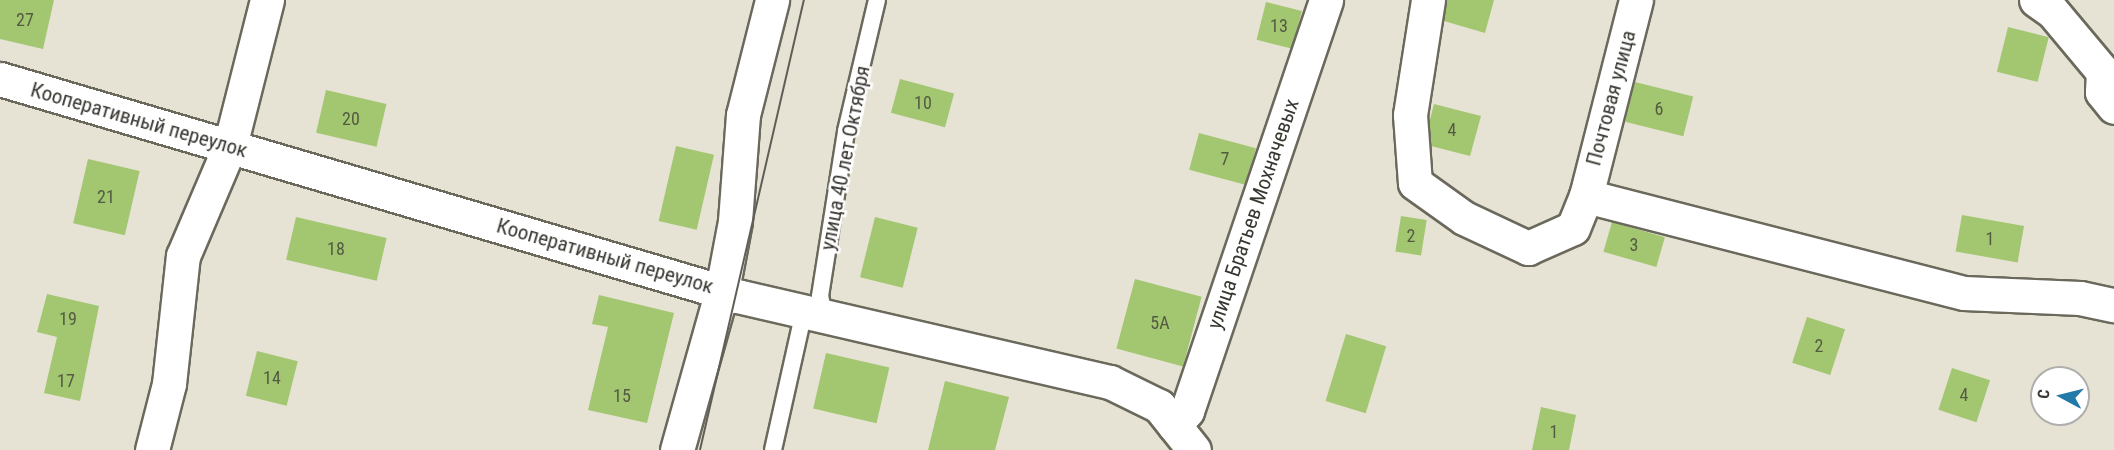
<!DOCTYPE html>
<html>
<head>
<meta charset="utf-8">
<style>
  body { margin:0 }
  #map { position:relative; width:2114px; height:450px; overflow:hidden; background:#e6e3d4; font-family:"Roboto Condensed",sans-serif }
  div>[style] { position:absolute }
  .building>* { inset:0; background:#a3c671; transform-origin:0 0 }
  .roads { filter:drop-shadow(2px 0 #6b695c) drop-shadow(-2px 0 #6b695c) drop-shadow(0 2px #6b695c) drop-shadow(0 -2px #6b695c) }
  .lane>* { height:16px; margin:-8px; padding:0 8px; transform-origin:8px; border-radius:8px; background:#fff }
  .street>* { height:33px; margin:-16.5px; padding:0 16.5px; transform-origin:16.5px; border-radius:16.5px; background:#fff }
  .secondary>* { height:33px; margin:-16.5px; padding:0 16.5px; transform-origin:16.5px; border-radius:16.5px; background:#fff }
  .tram>* { height:1.5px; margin:-0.75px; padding:0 0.75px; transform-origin:0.75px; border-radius:0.75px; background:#5f5e56 }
  span { translate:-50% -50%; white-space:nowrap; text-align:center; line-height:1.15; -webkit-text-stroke:5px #fff; paint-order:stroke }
  .number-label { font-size:18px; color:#535b41 }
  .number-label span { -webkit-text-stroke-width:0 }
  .street-label { font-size:21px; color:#383731 }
  .north { position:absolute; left:2030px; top:366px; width:60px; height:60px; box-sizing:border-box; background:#fff; border:2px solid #afafad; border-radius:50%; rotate:277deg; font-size:16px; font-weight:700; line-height:24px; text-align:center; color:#383731 }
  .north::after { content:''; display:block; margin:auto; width:21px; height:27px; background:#227aa9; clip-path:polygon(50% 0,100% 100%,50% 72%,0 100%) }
</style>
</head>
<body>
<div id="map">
  <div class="building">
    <i style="clip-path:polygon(0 0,54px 0,43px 49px,0 39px)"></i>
    <i style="clip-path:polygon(1446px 0,1494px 0,1485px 33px,1444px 21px)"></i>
    <i style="left:1266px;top:2px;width:37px;height:39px;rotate:14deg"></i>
    <i style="left:2008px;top:27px;width:42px;height:46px;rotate:14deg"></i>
    <i style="left:900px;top:79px;width:56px;height:35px;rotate:15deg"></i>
    <i style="left:1635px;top:82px;width:60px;height:41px;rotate:14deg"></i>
    <i style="left:326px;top:90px;width:62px;height:44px;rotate:13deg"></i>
    <i style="clip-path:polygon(1434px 104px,1481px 116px,1470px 156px,1431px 146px,1429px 123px)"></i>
    <i style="left:1199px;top:133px;width:59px;height:38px;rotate:15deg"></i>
    <i style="left:676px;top:146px;width:39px;height:77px;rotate:13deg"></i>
    <i style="left:88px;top:159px;width:53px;height:66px;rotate:13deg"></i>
    <i style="left:1962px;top:215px;width:63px;height:37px;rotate:10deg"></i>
    <i style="left:1401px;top:216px;width:26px;height:36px;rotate:9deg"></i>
    <i style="left:296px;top:217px;width:93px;height:44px;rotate:13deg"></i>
    <i style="left:875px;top:217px;width:44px;height:62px;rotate:14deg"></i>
    <i style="left:1612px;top:222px;width:55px;height:31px;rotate:16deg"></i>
    <i style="left:1135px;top:279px;width:69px;height:72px;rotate:15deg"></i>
    <i style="clip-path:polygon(47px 294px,99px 306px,80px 401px,44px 393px,57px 337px,37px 332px)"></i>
    <i style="clip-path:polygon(599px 295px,674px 313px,647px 423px,588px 410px,608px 327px,592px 324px)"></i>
    <i style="left:1807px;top:317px;width:40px;height:48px;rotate:18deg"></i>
    <i style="left:1346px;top:334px;width:42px;height:70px;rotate:17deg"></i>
    <i style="left:257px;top:351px;width:42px;height:46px;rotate:14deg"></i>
    <i style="left:826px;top:353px;width:65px;height:57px;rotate:13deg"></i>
    <i style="left:1952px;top:368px;width:40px;height:44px;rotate:18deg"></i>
    <i style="clip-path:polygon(945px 381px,1009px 397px,995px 450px,928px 450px)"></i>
    <i style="clip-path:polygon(1541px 407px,1576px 415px,1569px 450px,1532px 450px)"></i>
  </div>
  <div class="roads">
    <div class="lane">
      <i style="left:824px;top:316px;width:20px;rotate:-101deg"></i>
      <i style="left:820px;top:296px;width:167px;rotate:-81deg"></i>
      <i style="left:846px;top:131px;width:135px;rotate:-76.7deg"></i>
      <i style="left:773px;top:450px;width:142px;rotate:-77.4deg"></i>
    </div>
    <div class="street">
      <i style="left:1428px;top:0;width:116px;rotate:98.9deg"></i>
      <i style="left:1410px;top:115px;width:68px;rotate:85.8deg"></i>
      <i style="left:1415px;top:183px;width:60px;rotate:35.5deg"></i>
      <i style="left:1464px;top:218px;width:71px;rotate:25.1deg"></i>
      <i style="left:1528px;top:248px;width:49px;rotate:-24deg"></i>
      <i style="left:1573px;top:228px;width:35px;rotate:-68deg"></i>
      <i style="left:1586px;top:196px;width:390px;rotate:14.4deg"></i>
      <i style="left:1964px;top:293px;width:116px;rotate:2.5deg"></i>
      <i style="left:2080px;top:298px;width:35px;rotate:12deg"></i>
      <i style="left:2036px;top:0;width:19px;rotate:35deg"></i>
      <i style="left:2052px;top:11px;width:80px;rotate:50.1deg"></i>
      <i style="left:2103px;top:72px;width:20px;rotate:93deg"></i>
      <i style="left:2102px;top:92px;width:19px;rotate:51deg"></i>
      <i style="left:1586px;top:196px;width:202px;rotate:-75.7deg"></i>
      <i style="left:1174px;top:425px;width:19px;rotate:-47deg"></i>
      <i style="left:1187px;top:411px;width:434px;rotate:-71.3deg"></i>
      <i style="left:152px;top:450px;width:68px;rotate:-75.6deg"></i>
      <i style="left:169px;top:384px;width:129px;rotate:-83.8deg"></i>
      <i style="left:183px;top:256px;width:120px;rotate:-66.9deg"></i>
      <i style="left:230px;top:146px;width:151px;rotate:-75.8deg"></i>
      <i style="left:677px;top:450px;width:166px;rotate:-74.3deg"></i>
      <i style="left:722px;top:290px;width:70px;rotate:-79.3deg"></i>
      <i style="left:735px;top:221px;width:106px;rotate:-85.7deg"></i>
      <i style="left:743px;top:115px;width:119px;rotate:-75.8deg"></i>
    </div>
    <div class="secondary">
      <i style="left:0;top:79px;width:768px;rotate:16.41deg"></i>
      <i style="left:737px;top:296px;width:383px;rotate:13deg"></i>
      <i style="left:1110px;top:382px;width:55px;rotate:26.1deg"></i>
      <i style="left:1159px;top:406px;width:56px;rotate:51.5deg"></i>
    </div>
  </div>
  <div class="tram">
    <i style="left:700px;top:450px;width:462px;rotate:-77deg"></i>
  </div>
  <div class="number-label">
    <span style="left:25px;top:20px">27</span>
    <span style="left:1279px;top:26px">13</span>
    <span style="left:923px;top:103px">10</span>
    <span style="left:1659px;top:109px">6</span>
    <span style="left:351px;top:119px">20</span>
    <span style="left:1452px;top:130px">4</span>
    <span style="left:1225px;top:159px">7</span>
    <span style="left:106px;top:197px">21</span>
    <span style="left:1411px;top:236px">2</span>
    <span style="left:1990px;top:239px">1</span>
    <span style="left:1634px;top:245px">3</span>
    <span style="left:336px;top:249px">18</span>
    <span style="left:68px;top:319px">19</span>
    <span style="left:1160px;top:323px">5А</span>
    <span style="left:1819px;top:346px">2</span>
    <span style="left:272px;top:378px">14</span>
    <span style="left:66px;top:381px">17</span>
    <span style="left:1964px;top:395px">4</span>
    <span style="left:622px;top:396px">15</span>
    <span style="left:1554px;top:432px">1</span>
  </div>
  <div class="street-label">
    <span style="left:1611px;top:98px;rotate:-75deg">Почтовая улица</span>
    <span style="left:139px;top:120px;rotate:16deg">Кооперативный переулок</span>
    <span style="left:845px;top:158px;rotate:-79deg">улица 40 лет Октября</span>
    <span style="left:1253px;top:214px;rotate:-71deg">улица Братьев Мохначевых</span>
    <span style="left:605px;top:256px;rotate:16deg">Кооперативный переулок</span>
  </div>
  <div class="north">С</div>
</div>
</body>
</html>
